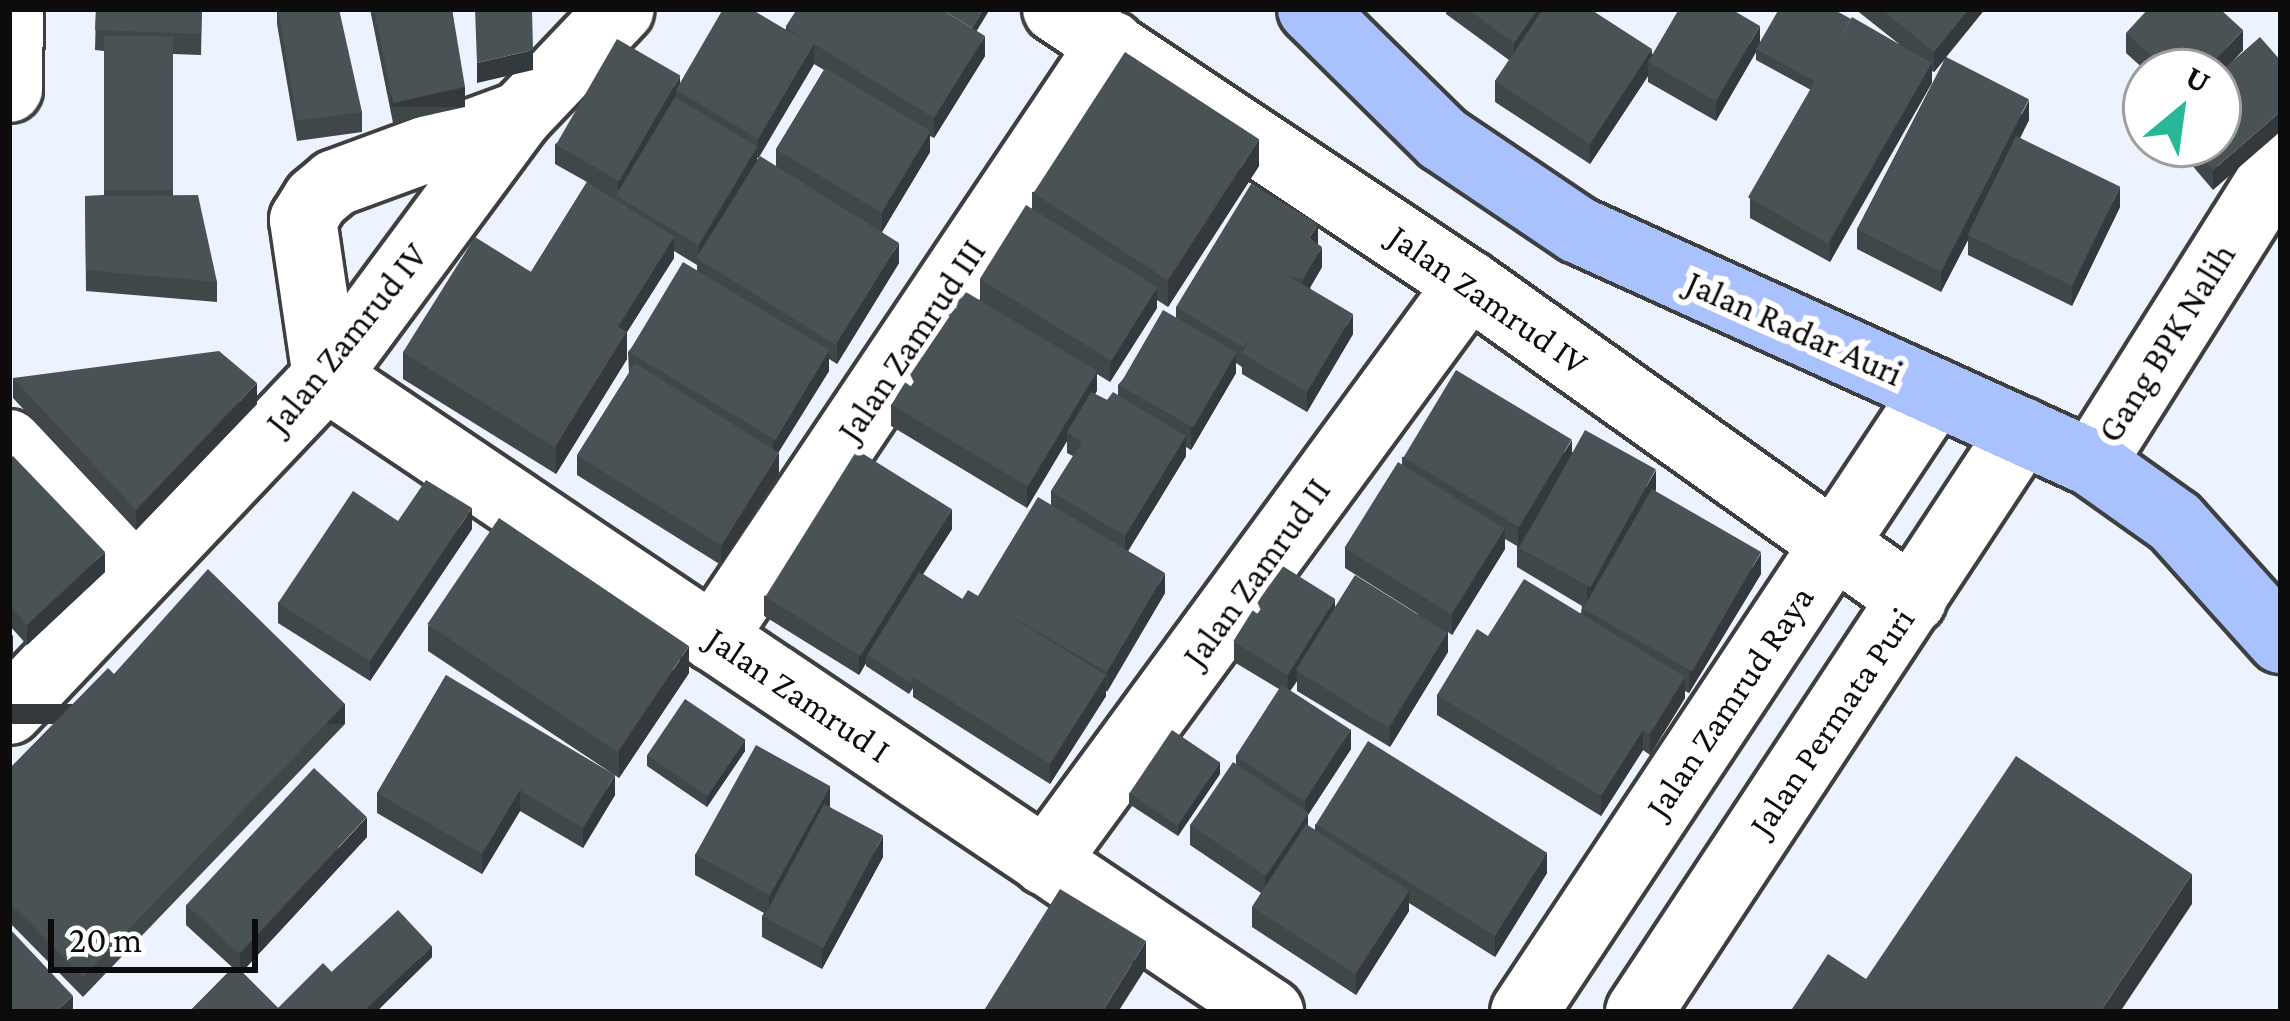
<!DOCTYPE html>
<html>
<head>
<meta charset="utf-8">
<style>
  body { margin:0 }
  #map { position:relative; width:2290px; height:1021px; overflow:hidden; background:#ecf3ff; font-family:"Crimson Pro",serif }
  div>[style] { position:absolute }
  .roads { filter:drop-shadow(3px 0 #3f3f3f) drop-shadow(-3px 0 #3f3f3f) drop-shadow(0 3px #3f3f3f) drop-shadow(0 -3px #3f3f3f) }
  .street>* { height:66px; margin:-33px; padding:0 33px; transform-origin:33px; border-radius:33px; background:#fff }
  .secondary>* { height:66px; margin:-33px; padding:0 33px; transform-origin:33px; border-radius:33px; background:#a9c1fd }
  .wall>* { inset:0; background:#3f4749 }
  .shaded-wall>* { inset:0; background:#33393c; transform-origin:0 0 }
  .building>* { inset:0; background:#495255; transform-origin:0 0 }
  span { translate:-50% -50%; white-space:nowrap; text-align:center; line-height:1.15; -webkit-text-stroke:12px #fff; paint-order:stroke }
  .street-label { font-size:36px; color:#0c0c0c }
  .frame { position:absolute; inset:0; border:12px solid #0c0c0c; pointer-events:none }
  .north { position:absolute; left:2122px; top:48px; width:120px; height:120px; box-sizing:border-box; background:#fff; border:3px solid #9e9e9e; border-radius:50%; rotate:29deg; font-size:33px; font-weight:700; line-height:48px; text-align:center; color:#0c0c0c }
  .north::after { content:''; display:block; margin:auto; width:42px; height:54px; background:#28b898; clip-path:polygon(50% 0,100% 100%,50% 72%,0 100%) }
  .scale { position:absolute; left:48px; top:919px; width:210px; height:54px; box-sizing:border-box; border:6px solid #0c0c0c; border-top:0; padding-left:15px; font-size:36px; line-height:42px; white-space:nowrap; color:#0c0c0c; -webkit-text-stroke:9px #fff; paint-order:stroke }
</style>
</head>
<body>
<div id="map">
  <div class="roads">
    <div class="street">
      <i style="left:1056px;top:9px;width:496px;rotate:33.7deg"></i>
      <i style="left:1469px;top:284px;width:545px;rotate:35.44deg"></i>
      <i style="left:9px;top:89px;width:80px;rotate:-89.3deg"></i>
      <i style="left:326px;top:377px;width:1138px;rotate:33.93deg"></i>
      <i style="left:326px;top:377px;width:159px;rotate:-98.3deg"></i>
      <i style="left:303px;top:220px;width:25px;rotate:-58deg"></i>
      <i style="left:316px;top:199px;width:25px;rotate:-40deg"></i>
      <i style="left:335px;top:183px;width:197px;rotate:-20.2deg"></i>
      <i style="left:9px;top:443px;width:184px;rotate:46.8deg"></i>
      <i style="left:2092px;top:463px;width:355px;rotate:-57.8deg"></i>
      <i style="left:713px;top:638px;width:715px;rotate:-56.18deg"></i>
      <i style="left:9px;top:711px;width:460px;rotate:-46.5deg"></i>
      <i style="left:326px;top:377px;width:326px;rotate:-53.5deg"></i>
      <i style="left:520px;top:115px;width:146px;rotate:-46.4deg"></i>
      <i style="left:1045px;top:862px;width:717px;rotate:-53.74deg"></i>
      <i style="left:1524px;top:1012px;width:744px;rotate:-56.46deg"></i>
      <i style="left:1639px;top:1012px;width:696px;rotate:-56.61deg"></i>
    </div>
    <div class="secondary">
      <i style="left:1311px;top:9px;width:185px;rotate:44.6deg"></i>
      <i style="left:1443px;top:139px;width:163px;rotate:34deg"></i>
      <i style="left:1578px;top:230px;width:564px;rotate:24.39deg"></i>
      <i style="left:2092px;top:463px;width:102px;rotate:35.4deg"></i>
      <i style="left:2175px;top:522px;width:159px;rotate:48.1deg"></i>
    </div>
  </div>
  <div class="wall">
    <i style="clip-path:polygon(96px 9px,202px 9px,201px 55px,173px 54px,173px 195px,217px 282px,217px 302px,86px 291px,85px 196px,104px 195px,104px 51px,95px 50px)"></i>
    <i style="clip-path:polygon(277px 9px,362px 112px,362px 132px,297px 141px,277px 24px)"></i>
    <i style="clip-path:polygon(370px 9px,452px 9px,465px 107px,393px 123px)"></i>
    <i style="clip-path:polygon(1446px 9px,1590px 9px,1652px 54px,1760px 42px,1899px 44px,1855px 9px,1985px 9px,1946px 57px,2029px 120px,2020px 138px,2120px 207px,2072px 306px,1968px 255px,1968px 240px,1941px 292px,1857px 249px,1857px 229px,1945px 59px,1934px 72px,1932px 71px,1830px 262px,1750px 218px,1750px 198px,1811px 90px,1756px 60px,1756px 52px,1716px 121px,1648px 82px,1648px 76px,1590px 164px,1495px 102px,1495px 81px,1509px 60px,1446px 14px)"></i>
    <i style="clip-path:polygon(evenodd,786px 26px,977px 31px,985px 56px,934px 138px,930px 136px,930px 152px,882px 232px,899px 263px,837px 364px,829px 359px,829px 371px,778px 453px,779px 473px,721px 565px,577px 475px,577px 455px,629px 373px,628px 352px,697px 271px,697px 265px,674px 251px,674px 258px,627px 332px,627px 359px,556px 474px,403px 379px,403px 352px,531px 272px,587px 182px,555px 164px,555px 144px,680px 84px,786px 29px,786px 26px,814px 64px,824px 70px,776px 149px,776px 166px,757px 159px,814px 64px)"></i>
    <i style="clip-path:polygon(2126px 33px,2243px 50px,2234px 60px,2213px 190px,2174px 144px,2218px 144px,2218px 72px,2147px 72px,2126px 53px)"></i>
    <i style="clip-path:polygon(1259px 166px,1168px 307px,1157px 300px,1157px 308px,1110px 382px,1097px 374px,1095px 394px,1107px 400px,1118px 395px,1118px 385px,1176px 317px,1176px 307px,1318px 244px,1322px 267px,1310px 288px,1353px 334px,1307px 412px,1242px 374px,1242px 367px,1236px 363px,1236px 373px,1191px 450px,1186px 447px,1186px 456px,1128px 551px,1165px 593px,1106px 692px,1106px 696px,1050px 784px,913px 697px,913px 688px,909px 694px,866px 666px,866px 663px,859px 675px,764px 616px,764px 596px,952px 529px,923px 574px,962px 599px,978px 596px,1051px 505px,1051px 491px,1073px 456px,1067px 453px,1067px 441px,1027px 508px,891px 426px,891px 405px,980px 300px,980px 279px,1032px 208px,1032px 192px)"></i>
    <i style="clip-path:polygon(13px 378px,257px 404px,136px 530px,13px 398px)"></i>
    <i style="clip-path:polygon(1572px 452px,1655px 491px,1761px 574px,1689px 693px,1685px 691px,1685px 698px,1650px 755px,1643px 750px,1601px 816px,1437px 715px,1437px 695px,1488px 636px,1581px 613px,1582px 606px,1517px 567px,1517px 546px,1505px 539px,1505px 549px,1452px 635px,1448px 632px,1448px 652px,1390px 747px,1297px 691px,1297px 681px,1290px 691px,1351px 749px,1308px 815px,1308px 826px,1315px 830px,1315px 824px,1547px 873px,1495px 957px,1409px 903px,1409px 911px,1356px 995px,1252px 927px,1252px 907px,1261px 893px,1190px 845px,1190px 825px,1236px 764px,1236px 756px,1279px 689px,1234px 662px,1234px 642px,1335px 607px,1418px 614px,1345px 568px,1345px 548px,1402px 465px,1402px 457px)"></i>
    <i style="clip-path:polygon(9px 460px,105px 572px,27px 645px,9px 625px)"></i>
    <i style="clip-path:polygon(398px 521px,472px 529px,370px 681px,278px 623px,278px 603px)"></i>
    <i style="clip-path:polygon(428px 625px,689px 673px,619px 778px,428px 651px)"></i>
    <i style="clip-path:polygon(114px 674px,345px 724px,83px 997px,9px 922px,9px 769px)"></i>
    <i style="clip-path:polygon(446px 675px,615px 795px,583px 848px,520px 811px,482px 874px,377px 813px,377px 793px)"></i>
    <i style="clip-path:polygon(745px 751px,707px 807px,647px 766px,647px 755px)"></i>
    <i style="clip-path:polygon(1220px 774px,1178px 836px,1129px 804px,1129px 793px)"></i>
    <i style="clip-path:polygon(830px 807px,883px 857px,822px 969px,762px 937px,762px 916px,764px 913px,695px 875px,695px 854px)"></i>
    <i style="clip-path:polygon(367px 837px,242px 972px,278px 1008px,334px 975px,432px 957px,376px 1012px,189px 1012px,233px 968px,186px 925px,186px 905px)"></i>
  </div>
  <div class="shaded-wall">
    <i style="clip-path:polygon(983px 9px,990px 9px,970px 42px,970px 31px)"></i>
    <i style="clip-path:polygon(1538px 9px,1552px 9px,1514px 63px,1514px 43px)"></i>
    <i style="clip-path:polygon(1969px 9px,1985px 9px,1934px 72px,1934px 52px)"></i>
    <i style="clip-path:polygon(1760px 26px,1760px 46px,1756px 49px,1756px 52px,1716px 121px,1716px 101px)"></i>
    <i style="clip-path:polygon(2243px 30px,2243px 50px,2218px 77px,2218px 72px,2204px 72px)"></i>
    <i style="clip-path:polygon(985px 36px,985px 56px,934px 138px,934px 118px)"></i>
    <i style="clip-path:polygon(814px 44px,814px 64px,758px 159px,758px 139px)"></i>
    <i style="clip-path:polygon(1652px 49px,1652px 64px,1648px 62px,1648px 76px,1590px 164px,1590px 144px)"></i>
    <i style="clip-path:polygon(533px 50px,533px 70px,477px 83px,477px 63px)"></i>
    <i style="clip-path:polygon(1932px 63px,1932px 83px,1830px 262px,1830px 242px)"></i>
    <i style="clip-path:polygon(680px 76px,680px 92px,676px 90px,676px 103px,618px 197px,618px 181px)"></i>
    <i style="left:465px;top:87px;width:20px;height:74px;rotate:90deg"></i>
    <i style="clip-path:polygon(2029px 100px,2029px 120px,1970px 236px,1968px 235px,1968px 240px,1941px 292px,1941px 272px)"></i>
    <i style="clip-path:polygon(2281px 111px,2281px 131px,2213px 190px,2213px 170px)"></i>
    <i style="clip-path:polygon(930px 132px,930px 152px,882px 232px,882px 212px)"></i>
    <i style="clip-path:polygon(1259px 139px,1259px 166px,1168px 307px,1168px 281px)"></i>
    <i style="clip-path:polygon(757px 147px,757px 167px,699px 259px,699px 246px)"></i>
    <i style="clip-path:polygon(2120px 187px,2120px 207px,2072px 306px,2072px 286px)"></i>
    <i style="clip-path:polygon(1318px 224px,1318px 245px,1309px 238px)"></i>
    <i style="clip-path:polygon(674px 237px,674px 258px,627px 332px,627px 359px,556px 474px,556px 447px,616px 331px)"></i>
    <i style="clip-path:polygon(899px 243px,899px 263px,837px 364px,837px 343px)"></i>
    <i style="clip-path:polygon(1322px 247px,1322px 267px,1303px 299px,1303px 279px)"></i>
    <i style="clip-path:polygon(1157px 287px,1157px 308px,1110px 382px,1110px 362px)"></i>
    <i style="clip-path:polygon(1353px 314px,1353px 334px,1307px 412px,1307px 392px)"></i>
    <i style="clip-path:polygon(829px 351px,829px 371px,773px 461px,773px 441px)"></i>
    <i style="clip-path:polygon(1236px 353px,1236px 373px,1191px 450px,1191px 429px)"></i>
    <i style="clip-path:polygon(1097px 371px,1097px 391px,1071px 435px,1067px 432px,1067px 441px,1027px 508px,1027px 487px)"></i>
    <i style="clip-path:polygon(257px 383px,257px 404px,136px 530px,136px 510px)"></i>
    <i style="clip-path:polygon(1186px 436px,1186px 456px,1125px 556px,1125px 536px)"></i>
    <i style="clip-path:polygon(1572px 440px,1572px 460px,1518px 547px,1518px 526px)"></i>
    <i style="clip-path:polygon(779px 453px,779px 473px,721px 565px,721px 544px)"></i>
    <i style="clip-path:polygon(1656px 470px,1656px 490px,1587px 609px,1587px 589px)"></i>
    <i style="clip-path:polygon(472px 508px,472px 529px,370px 681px,370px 661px)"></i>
    <i style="clip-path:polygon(952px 509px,952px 529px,870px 657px,866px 655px,866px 663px,859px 675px,859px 655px)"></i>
    <i style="clip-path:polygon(1505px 528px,1505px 549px,1452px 635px,1452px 614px)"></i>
    <i style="clip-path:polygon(105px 552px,105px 572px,27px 645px,27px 625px)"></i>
    <i style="clip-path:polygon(1761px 553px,1761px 574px,1689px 693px,1689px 673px)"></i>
    <i style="clip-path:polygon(1165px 573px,1165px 593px,1107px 692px,1107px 672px)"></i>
    <i style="clip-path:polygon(1335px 599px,1335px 619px,1297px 671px,1297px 681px,1288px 694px,1288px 674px)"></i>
    <i style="clip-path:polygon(1448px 632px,1448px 652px,1390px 747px,1390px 727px)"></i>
    <i style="clip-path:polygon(13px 635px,13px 656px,9px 659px,9px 639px)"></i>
    <i style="clip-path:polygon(689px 646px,689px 673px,619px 778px,619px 751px)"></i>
    <i style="clip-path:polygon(1106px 675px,1106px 696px,1050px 784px,1050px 764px)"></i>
    <i style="clip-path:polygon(1685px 677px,1685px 698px,1650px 755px,1650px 734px)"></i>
    <i style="left:345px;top:704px;width:20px;height:378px;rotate:90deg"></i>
    <i style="clip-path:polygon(1351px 729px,1351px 749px,1308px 815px,1308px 833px,1265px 896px,1265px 876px,1305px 818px,1305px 800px)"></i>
    <i style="clip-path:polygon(1643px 730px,1643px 750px,1601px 816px,1601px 796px)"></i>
    <i style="clip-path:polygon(745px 740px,745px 751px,707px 807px,707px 796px)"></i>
    <i style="clip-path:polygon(1220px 762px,1220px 774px,1178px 836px,1178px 825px)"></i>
    <i style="clip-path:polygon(615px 775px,615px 795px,583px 848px,583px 828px)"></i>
    <i style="clip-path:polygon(830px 786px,830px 806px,769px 916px,769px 895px)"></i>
    <i style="clip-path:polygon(520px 790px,520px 811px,482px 874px,482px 854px)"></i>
    <i style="clip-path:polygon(367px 817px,367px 837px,240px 974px,240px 954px)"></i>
    <i style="clip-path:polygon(883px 836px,883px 857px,822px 969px,822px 948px)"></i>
    <i style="clip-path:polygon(1547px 852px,1547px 873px,1495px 957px,1495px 936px)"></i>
    <i style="clip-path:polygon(2192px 874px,2192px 904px,2120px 1012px,2100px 1012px)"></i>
    <i style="clip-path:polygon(1409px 891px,1409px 911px,1356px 995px,1356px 974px)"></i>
    <i style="clip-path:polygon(1146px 941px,1146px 968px,1118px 1012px,1102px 1012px)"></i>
    <i style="clip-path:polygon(432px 946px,432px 957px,376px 1012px,368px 1012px,368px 1008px)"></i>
    <i style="clip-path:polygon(73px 996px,73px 1012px,55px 1012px)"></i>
  </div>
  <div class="building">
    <i style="clip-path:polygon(96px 9px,202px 9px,201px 34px,95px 30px)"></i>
    <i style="clip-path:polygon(278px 9px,339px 9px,362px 112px,297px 121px)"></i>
    <i style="clip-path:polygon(374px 9px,452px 9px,465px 87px,393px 103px)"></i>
    <i style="clip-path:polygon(475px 9px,532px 9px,533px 50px,477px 63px)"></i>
    <i style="clip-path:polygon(723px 9px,751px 9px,800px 38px,786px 26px,797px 9px,941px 9px,985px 36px,934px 118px,814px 44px,758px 139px,676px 90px)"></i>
    <i style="clip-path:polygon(941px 9px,983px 9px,972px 28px)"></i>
    <i style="clip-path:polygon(1467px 9px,1538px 9px,1514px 43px)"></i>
    <i style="clip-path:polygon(1543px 9px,1590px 9px,1652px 49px,1590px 144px,1495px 81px)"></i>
    <i style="clip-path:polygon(1679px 9px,1731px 9px,1760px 26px,1716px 101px,1648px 62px)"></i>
    <i style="clip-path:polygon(1779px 9px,1833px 9px,1851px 19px,1816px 82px,1756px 49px)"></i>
    <i style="clip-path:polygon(1881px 9px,1969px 9px,1934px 52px)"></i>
    <i style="clip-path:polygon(2148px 9px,2220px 9px,2243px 30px,2204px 72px,2169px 72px,2126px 33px)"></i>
    <i style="left:1852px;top:17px;width:92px;height:208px;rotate:30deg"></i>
    <i style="left:173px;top:36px;width:154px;height:69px;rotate:90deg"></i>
    <i style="clip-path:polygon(2260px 37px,2281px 61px,2281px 111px,2213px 170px,2191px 144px,2218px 144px,2218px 74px)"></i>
    <i style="left:617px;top:39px;width:73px;height:122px;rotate:30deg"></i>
    <i style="left:1125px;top:52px;width:160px;height:168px;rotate:33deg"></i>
    <i style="left:1946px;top:57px;width:93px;height:194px;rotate:27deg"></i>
    <i style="left:825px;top:68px;width:123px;height:95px;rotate:31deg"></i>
    <i style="left:675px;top:97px;width:96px;height:115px;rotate:31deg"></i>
    <i style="left:2016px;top:136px;width:116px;height:110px;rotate:26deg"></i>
    <i style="left:760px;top:156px;width:164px;height:120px;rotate:32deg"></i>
    <i style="left:587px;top:182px;width:103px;height:106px;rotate:32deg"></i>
    <i style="clip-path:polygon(1251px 184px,1318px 224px,1309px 238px,1322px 247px,1303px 279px,1287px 275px,1353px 314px,1307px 392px,1242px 353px,1251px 338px,1243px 347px,1176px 307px)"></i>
    <i style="clip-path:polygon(198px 195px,217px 282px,86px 270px,85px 196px)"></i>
    <i style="left:1026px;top:205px;width:155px;height:87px;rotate:32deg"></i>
    <i style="left:475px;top:237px;width:179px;height:136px;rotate:32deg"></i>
    <i style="left:683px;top:262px;width:171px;height:105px;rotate:31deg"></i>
    <i style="left:961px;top:289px;width:159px;height:135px;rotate:31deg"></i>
    <i style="left:1163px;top:310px;width:85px;height:87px;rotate:30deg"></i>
    <i style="clip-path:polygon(219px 351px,257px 383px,136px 510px,13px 378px)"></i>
    <i style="left:635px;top:363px;width:170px;height:109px;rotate:32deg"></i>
    <i style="left:1456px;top:370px;width:135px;height:102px;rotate:31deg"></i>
    <i style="clip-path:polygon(1091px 392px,1107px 400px,1113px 392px,1186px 436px,1125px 536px,1051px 491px,1082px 442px,1067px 432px)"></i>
    <i style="left:1585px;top:430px;width:81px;height:135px;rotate:29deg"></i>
    <i style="left:857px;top:450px;width:112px;height:173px;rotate:32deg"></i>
    <i style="clip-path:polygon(13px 456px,105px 552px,27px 625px,9px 604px,9px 460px)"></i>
    <i style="left:1398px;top:462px;width:126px;height:101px;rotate:32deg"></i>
    <i style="clip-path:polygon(426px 480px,472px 508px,370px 661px,278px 603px,353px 491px,398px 521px)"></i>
    <i style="left:1652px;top:489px;width:126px;height:138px;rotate:30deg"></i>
    <i style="clip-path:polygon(1038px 497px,1165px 573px,1107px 672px,1000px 610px,1106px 675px,1050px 764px,913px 677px,968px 590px,978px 596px)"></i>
    <i style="left:499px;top:518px;width:229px;height:128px;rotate:34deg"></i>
    <i style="left:1281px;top:565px;width:64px;height:90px;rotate:32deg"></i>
    <i style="clip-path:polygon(208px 569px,345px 704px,83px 977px,9px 902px,9px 769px,108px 668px,114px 674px)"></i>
    <i style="left:919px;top:572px;width:51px;height:98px;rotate:32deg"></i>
    <i style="left:1355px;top:575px;width:109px;height:112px;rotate:32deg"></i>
    <i style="clip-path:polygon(1524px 579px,1685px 677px,1650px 734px,1643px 730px,1601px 796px,1437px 695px,1477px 629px,1488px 636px)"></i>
    <i style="clip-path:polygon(446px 675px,615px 775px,583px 828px,520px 790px,482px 854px,377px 793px)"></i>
    <i style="left:1282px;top:685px;width:82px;height:85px;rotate:33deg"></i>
    <i style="left:685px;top:699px;width:73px;height:68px;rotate:34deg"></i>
    <i style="left:1172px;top:730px;width:58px;height:76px;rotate:34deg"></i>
    <i style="left:1368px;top:741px;width:211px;height:98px;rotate:32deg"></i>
    <i style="left:756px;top:745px;width:85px;height:125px;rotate:29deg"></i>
    <i style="clip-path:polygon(2016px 756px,2192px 874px,2100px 1012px,1790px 1012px,1828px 954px,1866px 979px)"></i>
    <i style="left:1233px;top:762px;width:91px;height:76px;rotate:34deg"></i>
    <i style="left:314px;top:768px;width:72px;height:187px;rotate:43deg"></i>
    <i style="left:824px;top:804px;width:67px;height:128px;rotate:28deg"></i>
    <i style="left:1306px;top:824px;width:123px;height:99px;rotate:33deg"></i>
    <i style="clip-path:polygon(1060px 889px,1146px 941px,1102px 1012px,983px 1012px)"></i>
    <i style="left:398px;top:910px;width:50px;height:91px;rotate:47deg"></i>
    <i style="clip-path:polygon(9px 928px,73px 996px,55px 1012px,9px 1012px)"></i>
    <i style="clip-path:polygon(323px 963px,371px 1012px,189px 1012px,235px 965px,278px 1008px)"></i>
  </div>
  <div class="street-label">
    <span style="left:1488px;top:300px;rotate:35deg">Jalan Zamrud IV</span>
    <span style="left:1794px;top:329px;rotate:24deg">Jalan Radar Auri</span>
    <span style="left:347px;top:339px;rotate:-51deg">Jalan Zamrud IV</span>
    <span style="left:912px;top:341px;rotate:-56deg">Jalan Zamrud III</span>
    <span style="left:2167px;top:343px;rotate:-58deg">Gang BPK Nalih</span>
    <span style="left:1257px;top:573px;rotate:-54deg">Jalan Zamrud II</span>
    <span style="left:798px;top:695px;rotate:34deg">Jalan Zamrud I</span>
    <span style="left:1730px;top:702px;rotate:-56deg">Jalan Zamrud Raya</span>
    <span style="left:1832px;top:722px;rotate:-56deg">Jalan Permata Puri</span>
  </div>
  <div class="frame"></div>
  <div class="north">U</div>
  <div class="scale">20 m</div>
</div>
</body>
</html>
